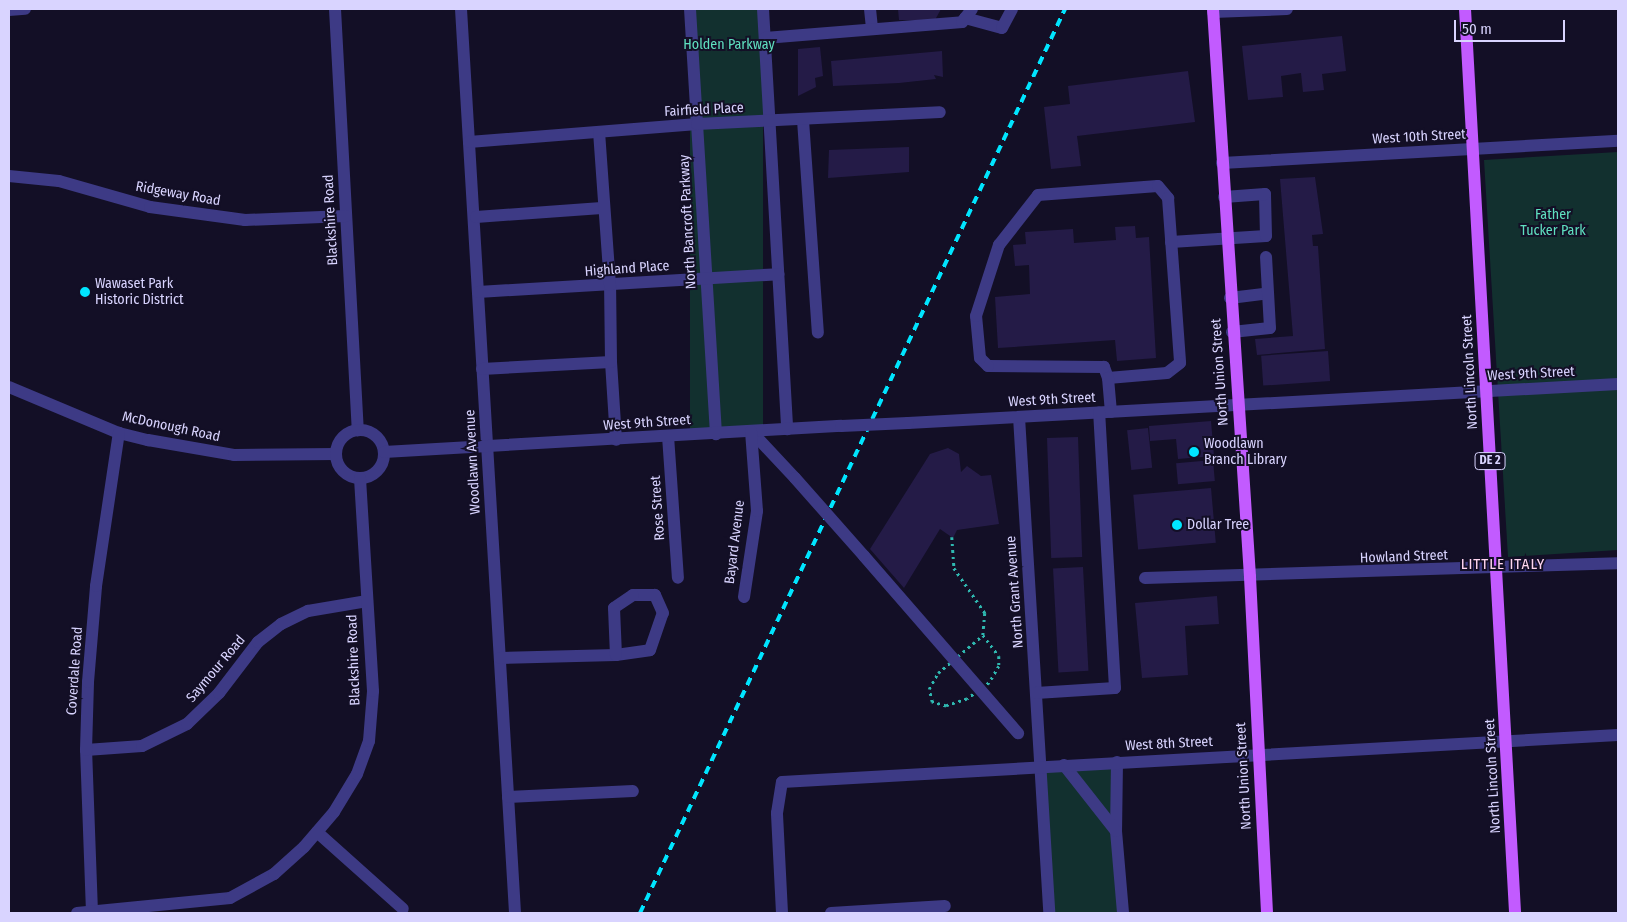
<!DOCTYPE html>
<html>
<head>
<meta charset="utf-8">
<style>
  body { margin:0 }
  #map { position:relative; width:1627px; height:922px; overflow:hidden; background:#130f26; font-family:"Fira Sans Condensed",sans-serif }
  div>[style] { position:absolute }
  .green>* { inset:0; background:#12302f; transform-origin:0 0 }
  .building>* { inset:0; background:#241b47; transform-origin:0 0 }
  .path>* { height:2.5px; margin-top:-1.25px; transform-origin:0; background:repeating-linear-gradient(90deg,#2fb8b0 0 2.5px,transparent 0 6.5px) }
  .minor>* { height:12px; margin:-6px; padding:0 6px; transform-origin:6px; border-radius:6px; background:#3d3a85 }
  .minor>.ring { margin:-6px; padding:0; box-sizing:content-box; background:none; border:12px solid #3d3a85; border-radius:50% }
  .major>* { height:12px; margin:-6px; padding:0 6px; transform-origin:6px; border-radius:6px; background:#c25bff }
  .rail>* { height:4px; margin-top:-2px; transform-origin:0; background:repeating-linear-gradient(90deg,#00e5ff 0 8px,transparent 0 14px) }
  .minor-bridge>* { height:12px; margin:-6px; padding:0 6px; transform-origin:6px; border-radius:6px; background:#3d3a85 }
  .dots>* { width:14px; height:14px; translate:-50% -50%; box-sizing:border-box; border:2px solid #130f26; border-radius:50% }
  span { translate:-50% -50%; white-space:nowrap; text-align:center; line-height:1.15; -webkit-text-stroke:4px #130f26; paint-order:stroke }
  .shield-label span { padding:1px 4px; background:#130f26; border:1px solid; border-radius:4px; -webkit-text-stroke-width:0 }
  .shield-label { font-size:12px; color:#d9d4ff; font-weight:700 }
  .park-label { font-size:14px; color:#5fe0c0 }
  .street-label { font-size:14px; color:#d9d4ff }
  .poi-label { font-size:14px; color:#d9d4ff }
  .left { translate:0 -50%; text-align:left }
  .neighbourhood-label { font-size:15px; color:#ffd6f0; letter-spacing:1px }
  .frame { position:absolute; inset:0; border:10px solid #d9d4ff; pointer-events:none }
  .scale { position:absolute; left:1454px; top:20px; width:111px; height:22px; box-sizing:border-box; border:2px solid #d9d4ff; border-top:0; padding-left:6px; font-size:15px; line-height:18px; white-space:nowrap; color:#d9d4ff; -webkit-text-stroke:4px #130f26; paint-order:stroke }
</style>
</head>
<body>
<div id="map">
  <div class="green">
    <i style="left:690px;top:9px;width:73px;height:426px"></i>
    <i style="clip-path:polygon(1618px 152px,1618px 550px,1508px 557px,1484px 160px)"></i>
    <i style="left:1117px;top:762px;width:151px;height:77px;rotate:88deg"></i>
  </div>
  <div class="building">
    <i style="clip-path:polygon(898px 9px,941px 9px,935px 20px,899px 20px)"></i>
    <i style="clip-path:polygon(1342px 36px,1346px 71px,1322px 74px,1324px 90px,1303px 92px,1301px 73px,1281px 76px,1283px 97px,1248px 100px,1242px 46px)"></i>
    <i style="clip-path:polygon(820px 47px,823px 76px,815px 78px,816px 87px,798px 96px,798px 49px)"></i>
    <i style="clip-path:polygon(942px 51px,943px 77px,934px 75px,936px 79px,899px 83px,833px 86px,831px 61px)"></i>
    <i style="clip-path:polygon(1188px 71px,1195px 122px,1077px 136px,1081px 166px,1051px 169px,1044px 107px,1070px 104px,1068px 86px)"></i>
    <i style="clip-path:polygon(909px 147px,909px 172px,828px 178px,829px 150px)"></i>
    <i style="clip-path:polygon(1315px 177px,1323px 234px,1312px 235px,1313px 246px,1318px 246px,1325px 349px,1257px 355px,1255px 339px,1293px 336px,1280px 179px)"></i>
    <i style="clip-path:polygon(1135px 226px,1136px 238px,1149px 237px,1156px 358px,1117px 361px,1115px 340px,998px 348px,995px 297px,1030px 294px,1029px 265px,1015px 266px,1013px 245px,1026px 244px,1025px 232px,1073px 229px,1074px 243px,1116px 240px,1115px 227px)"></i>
    <i style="left:1328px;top:351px;width:30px;height:67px;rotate:86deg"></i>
    <i style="clip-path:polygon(1211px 421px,1214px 456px,1178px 459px,1176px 439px,1150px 441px,1149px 426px)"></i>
    <i style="left:1148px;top:428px;width:40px;height:21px;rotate:84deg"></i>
    <i style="left:1078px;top:437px;width:120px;height:31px;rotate:88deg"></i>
    <i style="clip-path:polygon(948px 448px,959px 454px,961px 472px,967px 466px,981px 476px,991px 475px,999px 524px,957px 530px,953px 538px,940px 529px,904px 588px,870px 549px,930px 454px)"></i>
    <i style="left:1213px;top:460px;width:21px;height:37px;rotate:85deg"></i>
    <i style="left:1211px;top:488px;width:55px;height:78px;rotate:85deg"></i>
    <i style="left:1083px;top:567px;width:104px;height:30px;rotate:87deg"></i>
    <i style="clip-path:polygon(1217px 596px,1219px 624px,1185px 626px,1188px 675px,1142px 678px,1135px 603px)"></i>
  </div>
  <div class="path">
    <i style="left:952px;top:537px;width:31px;rotate:86deg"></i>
    <i style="left:954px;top:568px;width:55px;rotate:55.4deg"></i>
    <i style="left:985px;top:613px;width:22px;rotate:95deg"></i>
    <i style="left:983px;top:635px;width:26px;rotate:53deg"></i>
    <i style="left:999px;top:656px;width:10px;rotate:90deg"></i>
    <i style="left:999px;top:666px;width:20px;rotate:120deg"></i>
    <i style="left:989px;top:683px;width:27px;rotate:144deg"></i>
    <i style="left:967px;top:699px;width:22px;rotate:162deg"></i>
    <i style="left:946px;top:706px;width:15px;rotate:-164deg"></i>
    <i style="left:932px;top:702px;width:13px;rotate:-103deg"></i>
    <i style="left:929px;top:689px;width:18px;rotate:-61deg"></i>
    <i style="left:938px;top:673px;width:59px;rotate:-40.2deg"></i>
  </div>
  <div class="minor">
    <i style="left:335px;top:9px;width:422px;rotate:86.9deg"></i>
    <i style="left:461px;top:9px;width:906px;rotate:86.58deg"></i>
    <i style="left:690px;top:9px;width:426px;rotate:86.5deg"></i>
    <i style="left:763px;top:9px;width:421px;rotate:86.7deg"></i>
    <i style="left:870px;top:9px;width:20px;rotate:84deg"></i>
    <i style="left:9px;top:10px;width:16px;rotate:-4deg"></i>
    <i style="left:1213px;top:12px;width:74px;rotate:-2.3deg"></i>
    <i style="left:965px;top:18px;width:38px;rotate:15deg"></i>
    <i style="left:1002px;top:28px;width:21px;rotate:-62deg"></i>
    <i style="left:765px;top:38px;width:198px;rotate:-4.6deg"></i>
    <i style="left:962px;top:22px;width:16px;rotate:-52deg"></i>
    <i style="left:803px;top:120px;width:213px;rotate:86deg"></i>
    <i style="left:469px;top:142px;width:229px;rotate:-4.5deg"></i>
    <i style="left:697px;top:124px;width:243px;rotate:-2.8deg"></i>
    <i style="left:1222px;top:163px;width:397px;rotate:-3.2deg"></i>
    <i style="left:9px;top:176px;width:50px;rotate:5.7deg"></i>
    <i style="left:59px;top:181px;width:95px;rotate:15.9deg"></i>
    <i style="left:150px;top:207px;width:96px;rotate:7.8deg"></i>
    <i style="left:245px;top:220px;width:101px;rotate:-2.3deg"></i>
    <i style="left:476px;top:217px;width:126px;rotate:-4.1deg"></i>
    <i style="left:1171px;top:242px;width:95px;rotate:-3.6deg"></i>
    <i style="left:1266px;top:236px;width:42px;rotate:-91.4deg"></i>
    <i style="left:1265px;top:194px;width:41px;rotate:175.8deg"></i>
    <i style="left:478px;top:292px;width:301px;rotate:-3.4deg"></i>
    <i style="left:1230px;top:298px;width:38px;rotate:-7deg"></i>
    <i style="left:1232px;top:332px;width:38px;rotate:-6deg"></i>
    <i style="left:1270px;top:328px;width:71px;rotate:-93.2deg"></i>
    <i style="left:611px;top:362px;width:78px;rotate:86.3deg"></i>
    <i style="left:482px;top:369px;width:129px;rotate:-3.1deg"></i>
    <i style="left:611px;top:362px;width:77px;rotate:-90.7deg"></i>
    <i style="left:610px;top:285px;width:153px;rotate:-94.1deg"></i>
    <i style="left:1108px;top:378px;width:12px;rotate:-110deg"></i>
    <i style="left:1104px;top:367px;width:116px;rotate:-179.5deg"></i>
    <i style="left:988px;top:366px;width:11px;rotate:-135deg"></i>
    <i style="left:980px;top:358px;width:42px;rotate:-95.4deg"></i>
    <i style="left:976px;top:316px;width:75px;rotate:-72.1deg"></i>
    <i style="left:999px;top:245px;width:63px;rotate:-52deg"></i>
    <i style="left:1038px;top:195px;width:120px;rotate:-4.3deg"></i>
    <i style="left:1158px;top:186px;width:16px;rotate:50deg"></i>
    <i style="left:1168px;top:198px;width:165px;rotate:85.8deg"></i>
    <i style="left:1180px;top:363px;width:16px;rotate:142deg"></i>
    <i style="left:1167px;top:373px;width:59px;rotate:175.2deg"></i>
    <i style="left:1108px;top:378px;width:34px;rotate:85deg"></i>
    <i style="left:9px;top:387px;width:119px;rotate:22.7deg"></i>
    <i style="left:119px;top:433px;width:30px;rotate:14deg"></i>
    <i style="left:148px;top:440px;width:87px;rotate:9.9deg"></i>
    <i style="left:234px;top:455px;width:102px;rotate:-0.6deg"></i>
    <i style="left:1019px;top:417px;width:497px;rotate:86.5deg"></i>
    <i style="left:908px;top:423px;width:711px;rotate:-3.14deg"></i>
    <i class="ring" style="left:336px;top:430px;width:36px;height:36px"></i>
    <i style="left:751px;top:431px;width:64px;rotate:46.9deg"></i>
    <i style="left:668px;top:436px;width:142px;rotate:86deg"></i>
    <i style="left:384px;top:452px;width:458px;rotate:-3.3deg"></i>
    <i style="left:864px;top:556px;width:235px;rotate:49deg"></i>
    <i style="left:1145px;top:578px;width:473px;rotate:-1.8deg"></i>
    <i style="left:744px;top:597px;width:87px;rotate:-81.4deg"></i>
    <i style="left:757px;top:511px;width:80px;rotate:-94.3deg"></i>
    <i style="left:500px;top:658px;width:116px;rotate:-1.5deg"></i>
    <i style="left:616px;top:655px;width:34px;rotate:-8deg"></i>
    <i style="left:650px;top:650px;width:39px;rotate:-71deg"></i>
    <i style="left:663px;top:613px;width:20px;rotate:-114deg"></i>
    <i style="left:655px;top:595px;width:22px;rotate:180deg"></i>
    <i style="left:633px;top:595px;width:23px;rotate:146deg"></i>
    <i style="left:614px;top:608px;width:47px;rotate:87.6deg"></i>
    <i style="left:1036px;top:693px;width:79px;rotate:-3.6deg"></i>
    <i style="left:1115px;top:688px;width:276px;rotate:-93.3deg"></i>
    <i style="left:86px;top:750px;width:56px;rotate:-4.1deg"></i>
    <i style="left:142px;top:746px;width:50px;rotate:-26.1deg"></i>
    <i style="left:187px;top:724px;width:45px;rotate:-44.1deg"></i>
    <i style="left:219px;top:693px;width:64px;rotate:-52.6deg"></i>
    <i style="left:258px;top:642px;width:29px;rotate:-38deg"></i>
    <i style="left:281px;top:624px;width:30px;rotate:-26deg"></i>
    <i style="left:308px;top:611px;width:60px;rotate:-9.6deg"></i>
    <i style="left:1117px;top:762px;width:69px;rotate:90.8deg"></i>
    <i style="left:1116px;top:831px;width:82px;rotate:85.1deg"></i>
    <i style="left:1064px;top:765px;width:84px;rotate:51.8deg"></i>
    <i style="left:508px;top:797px;width:125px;rotate:-2.7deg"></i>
    <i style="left:317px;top:832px;width:115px;rotate:41.8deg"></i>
    <i style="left:92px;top:912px;width:162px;rotate:-92.1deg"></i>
    <i style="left:86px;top:750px;width:68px;rotate:-88.3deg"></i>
    <i style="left:88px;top:682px;width:96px;rotate:-85.2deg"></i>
    <i style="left:96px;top:586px;width:155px;rotate:-81.5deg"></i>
    <i style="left:77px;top:913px;width:154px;rotate:-5.6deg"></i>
    <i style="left:230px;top:898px;width:50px;rotate:-28.6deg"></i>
    <i style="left:274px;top:874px;width:40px;rotate:-42deg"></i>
    <i style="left:304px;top:847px;width:46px;rotate:-49.4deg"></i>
    <i style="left:334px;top:812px;width:44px;rotate:-58.8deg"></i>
    <i style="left:357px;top:774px;width:35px;rotate:-70deg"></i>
    <i style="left:369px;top:741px;width:50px;rotate:-85.4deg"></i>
    <i style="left:373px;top:691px;width:213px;rotate:-93.5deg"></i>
    <i style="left:782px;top:913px;width:100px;rotate:-92.9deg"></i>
    <i style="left:777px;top:813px;width:31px;rotate:-81deg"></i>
    <i style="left:782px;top:782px;width:837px;rotate:-3.22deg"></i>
    <i style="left:831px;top:913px;width:114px;rotate:-3.5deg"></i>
  </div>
  <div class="major">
    <i style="left:1213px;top:9px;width:569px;rotate:86.27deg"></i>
    <i style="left:1250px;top:577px;width:336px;rotate:87.1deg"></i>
    <i style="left:1465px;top:9px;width:905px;rotate:86.83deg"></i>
  </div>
  <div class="rail">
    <i style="left:640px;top:913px;width:999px;rotate:-64.82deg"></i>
  </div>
  <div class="minor-bridge">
    <i style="left:841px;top:426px;width:67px;rotate:-2.6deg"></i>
    <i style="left:795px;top:478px;width:104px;rotate:48.5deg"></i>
  </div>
  <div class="dots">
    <i style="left:85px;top:292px;background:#00e5ff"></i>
    <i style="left:1194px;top:452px;background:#00e5ff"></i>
    <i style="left:1177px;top:525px;background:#00e5ff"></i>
  </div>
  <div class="shield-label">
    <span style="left:1490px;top:461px">DE 2</span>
  </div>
  <div class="park-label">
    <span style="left:729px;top:45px">Holden Parkway</span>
    <span style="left:1553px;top:223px">Father<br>Tucker Park</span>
  </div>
  <div class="street-label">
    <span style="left:704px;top:110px;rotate:-3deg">Fairfield Place</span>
    <span style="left:1419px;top:137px;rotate:-3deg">West 10th Street</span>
    <span style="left:178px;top:194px;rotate:10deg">Ridgeway Road</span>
    <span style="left:331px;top:220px;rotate:-93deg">Blackshire Road</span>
    <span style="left:688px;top:222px;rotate:-93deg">North Bancroft Parkway</span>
    <span style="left:627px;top:269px;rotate:-4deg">Highland Place</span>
    <span style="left:1220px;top:372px;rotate:-94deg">North Union Street</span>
    <span style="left:1470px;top:372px;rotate:-93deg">North Lincoln Street</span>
    <span style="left:1531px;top:374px;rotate:-3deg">West 9th Street</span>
    <span style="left:1052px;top:400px;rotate:-3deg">West 9th Street</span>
    <span style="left:647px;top:423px;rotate:-4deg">West 9th Street</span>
    <span style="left:171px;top:427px;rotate:12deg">McDonough Road</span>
    <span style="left:473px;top:462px;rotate:-93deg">Woodlawn Avenue</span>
    <span style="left:658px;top:508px;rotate:-94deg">Rose Street</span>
    <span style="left:735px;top:542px;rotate:-83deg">Bayard Avenue</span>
    <span style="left:1404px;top:557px;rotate:-2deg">Howland Street</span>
    <span style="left:1015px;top:592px;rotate:-94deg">North Grant Avenue</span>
    <span style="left:354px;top:660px;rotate:-92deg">Blackshire Road</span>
    <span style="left:216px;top:669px;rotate:-50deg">Saymour Road</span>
    <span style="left:75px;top:671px;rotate:-86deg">Coverdale Road</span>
    <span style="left:1169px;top:744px;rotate:-3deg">West 8th Street</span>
    <span style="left:1244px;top:776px;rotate:-93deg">North Union Street</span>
    <span style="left:1493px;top:776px;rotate:-93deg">North Lincoln Street</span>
  </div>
  <div class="poi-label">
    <span class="left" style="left:95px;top:292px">Wawaset Park<br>Historic District</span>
    <span class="left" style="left:1204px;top:452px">Woodlawn<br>Branch Library</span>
    <span class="left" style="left:1187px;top:525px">Dollar Tree</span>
  </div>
  <div class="neighbourhood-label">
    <span style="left:1503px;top:565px">LITTLE ITALY</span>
  </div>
  <div class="frame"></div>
  <div class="scale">50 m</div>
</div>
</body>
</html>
